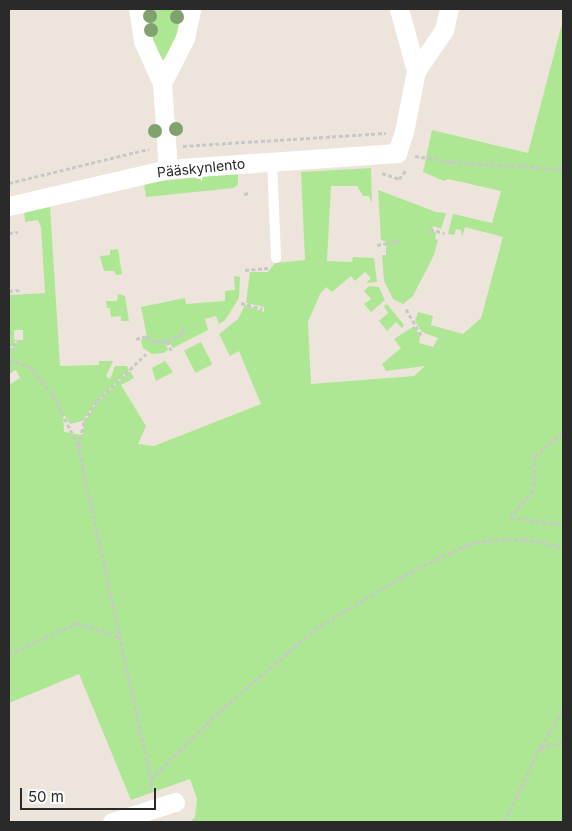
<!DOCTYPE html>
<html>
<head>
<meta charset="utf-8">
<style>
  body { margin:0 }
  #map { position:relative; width:572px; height:831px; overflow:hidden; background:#ede5db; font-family:Inter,sans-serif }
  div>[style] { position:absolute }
  .green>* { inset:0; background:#aee793; transform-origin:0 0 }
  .path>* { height:3px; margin-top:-1.5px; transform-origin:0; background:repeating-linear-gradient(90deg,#c8c8c8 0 4px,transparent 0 6.5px) }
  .service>* { height:10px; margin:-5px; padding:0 5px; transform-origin:5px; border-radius:5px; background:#fff }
  .minor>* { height:19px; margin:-9.5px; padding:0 9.5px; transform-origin:9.5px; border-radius:9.5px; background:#fff }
  .trees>* { width:14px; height:14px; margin:-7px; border-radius:50%; background:#7fa26e }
  span { translate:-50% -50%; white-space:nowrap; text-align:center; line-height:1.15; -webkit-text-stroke:5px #fff; paint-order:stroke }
  .street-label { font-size:14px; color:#2a2a2a }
  .frame { position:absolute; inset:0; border:10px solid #2a2a2a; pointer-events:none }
  .scale { position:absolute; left:20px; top:788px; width:136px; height:22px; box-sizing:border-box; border:2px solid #2a2a2a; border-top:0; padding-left:6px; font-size:15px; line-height:18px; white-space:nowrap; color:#2a2a2a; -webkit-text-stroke:4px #fff; paint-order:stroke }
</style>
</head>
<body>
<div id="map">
  <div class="green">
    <i style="clip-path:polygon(145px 9px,183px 9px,178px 34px,164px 60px,155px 50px)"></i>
    <i style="clip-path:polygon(563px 20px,563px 822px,190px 822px,195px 817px,197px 799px,190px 779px,131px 800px,79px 674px,9px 703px,9px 385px,20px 378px,16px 370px,12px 372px,9px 368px,9px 353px,18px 340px,23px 340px,23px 330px,14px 330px,14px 339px,16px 340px,9px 350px,9px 295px,45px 293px,41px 227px,38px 220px,25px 222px,24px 210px,105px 192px,50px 207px,60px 366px,99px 365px,99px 361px,113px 361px,106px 376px,110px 379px,115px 366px,127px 366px,129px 370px,97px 401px,82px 421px,70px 424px,63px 413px,64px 432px,82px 435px,85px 421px,97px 402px,130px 371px,134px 378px,121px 385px,146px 426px,138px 444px,154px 446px,261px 404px,239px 351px,230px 356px,219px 334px,238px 319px,245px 305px,264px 312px,264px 307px,246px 303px,250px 272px,268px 272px,275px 263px,305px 260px,301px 172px,371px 168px,372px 204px,369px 196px,363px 196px,357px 186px,331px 186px,327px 261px,352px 262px,353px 257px,374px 258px,377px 282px,366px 283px,371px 278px,365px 272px,355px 281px,351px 276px,332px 292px,326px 287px,320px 294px,308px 322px,311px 384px,414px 376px,425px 366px,386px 371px,382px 364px,401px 348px,394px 339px,414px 326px,420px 336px,419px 343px,433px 347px,438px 338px,422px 332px,415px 321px,418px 312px,433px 316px,431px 325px,463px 334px,481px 318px,503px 237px,465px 227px,462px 237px,461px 230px,456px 229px,454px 235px,448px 234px,453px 214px,492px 223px,501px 191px,448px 179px,444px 181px,423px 172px,432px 130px,528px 153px)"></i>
    <i style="clip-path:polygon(238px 173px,238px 184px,234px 188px,146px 197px,144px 183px)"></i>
    <i style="clip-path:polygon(378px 190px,436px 212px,446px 213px,441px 229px,433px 226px,432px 231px,436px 233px,435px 239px,438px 240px,434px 255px,413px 296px,403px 304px,393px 299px,384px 281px,382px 255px,386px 255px,386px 242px,381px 240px)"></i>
    <i style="clip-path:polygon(118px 249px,122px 274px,116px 275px,114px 271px,104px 271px,100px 256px,110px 255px,110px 250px)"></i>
    <i style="clip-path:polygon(234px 276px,240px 277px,239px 298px,225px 320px,219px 324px,216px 316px,205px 319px,208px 330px,173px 348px,170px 344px,166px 344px,168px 350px,163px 353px,152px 354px,143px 348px,141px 340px,147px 337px,141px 307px,185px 298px,186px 304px,225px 301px,225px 291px,235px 290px)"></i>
    <i style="clip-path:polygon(369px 286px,379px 287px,385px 300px,371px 312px,364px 304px,371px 299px,364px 291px)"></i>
    <i style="clip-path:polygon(118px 294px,125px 296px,129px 321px,121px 321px,121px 316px,111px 317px,110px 308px,107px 308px,106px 301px,117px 301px)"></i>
    <i style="clip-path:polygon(387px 304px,404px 325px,402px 328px,396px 322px,387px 331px,379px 321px,388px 313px,384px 306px)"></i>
    <i style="left:201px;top:342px;width:25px;height:19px;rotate:63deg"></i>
    <i style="clip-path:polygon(165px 361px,173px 372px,156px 381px,152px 368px)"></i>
  </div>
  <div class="path">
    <i style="left:183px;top:146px;width:203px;rotate:-3.7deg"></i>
    <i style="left:415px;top:156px;width:37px;rotate:9deg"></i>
    <i style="left:452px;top:162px;width:107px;rotate:3.7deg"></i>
    <i style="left:559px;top:169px;width:5px;rotate:-37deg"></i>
    <i style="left:382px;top:173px;width:18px;rotate:19deg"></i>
    <i style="left:399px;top:179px;width:11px;rotate:-52deg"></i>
    <i style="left:9px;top:183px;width:144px;rotate:-13.7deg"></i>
    <i style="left:244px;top:194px;width:5px;rotate:-11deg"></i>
    <i style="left:430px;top:229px;width:15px;rotate:16deg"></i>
    <i style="left:9px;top:233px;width:9px;rotate:-6deg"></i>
    <i style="left:377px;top:245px;width:23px;rotate:-10deg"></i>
    <i style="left:245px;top:270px;width:23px;rotate:-5deg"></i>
    <i style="left:9px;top:291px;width:12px;rotate:-5deg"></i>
    <i style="left:241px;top:303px;width:22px;rotate:16deg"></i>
    <i style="left:406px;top:309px;width:30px;rotate:60deg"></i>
    <i style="left:136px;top:339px;width:10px;rotate:-17deg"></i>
    <i style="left:146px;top:336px;width:11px;rotate:34deg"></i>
    <i style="left:155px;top:342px;width:12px;rotate:-5deg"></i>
    <i style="left:167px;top:341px;width:17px;rotate:-25deg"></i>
    <i style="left:182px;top:334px;width:5px;rotate:-90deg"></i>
    <i style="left:182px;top:329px;width:6px;rotate:-31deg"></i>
    <i style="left:167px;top:341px;width:13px;rotate:67deg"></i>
    <i style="left:9px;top:351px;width:14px;rotate:-54deg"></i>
    <i style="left:9px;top:360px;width:21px;rotate:17deg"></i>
    <i style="left:29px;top:366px;width:38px;rotate:50deg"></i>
    <i style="left:53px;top:395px;width:56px;rotate:63.4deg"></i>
    <i style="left:78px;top:445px;width:342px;rotate:77.7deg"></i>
    <i style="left:9px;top:369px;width:4px;rotate:56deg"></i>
    <i style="left:563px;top:433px;width:36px;rotate:141deg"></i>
    <i style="left:535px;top:456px;width:34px;rotate:93deg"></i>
    <i style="left:533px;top:490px;width:35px;rotate:130deg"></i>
    <i style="left:510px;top:517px;width:54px;rotate:8.6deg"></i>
    <i style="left:79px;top:445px;width:25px;rotate:-78deg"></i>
    <i style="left:84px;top:421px;width:24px;rotate:-57deg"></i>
    <i style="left:97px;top:401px;width:68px;rotate:-43.8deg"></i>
    <i style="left:9px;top:654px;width:75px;rotate:-24.5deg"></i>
    <i style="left:77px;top:623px;width:44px;rotate:18.4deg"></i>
    <i style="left:563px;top:710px;width:44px;rotate:121.2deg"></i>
    <i style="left:540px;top:748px;width:24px;rotate:-15deg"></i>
    <i style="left:151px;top:792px;width:13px;rotate:-90deg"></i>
    <i style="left:151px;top:779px;width:97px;rotate:-44.6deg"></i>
    <i style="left:220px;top:711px;width:125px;rotate:-40.8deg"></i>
    <i style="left:315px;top:629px;width:113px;rotate:-30.9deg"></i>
    <i style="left:412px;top:571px;width:63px;rotate:-25.3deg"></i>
    <i style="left:469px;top:544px;width:19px;rotate:-12deg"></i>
    <i style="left:488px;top:540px;width:36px;rotate:-2deg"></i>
    <i style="left:524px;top:539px;width:40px;rotate:12deg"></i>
    <i style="left:504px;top:822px;width:82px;rotate:-64.1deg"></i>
  </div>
  <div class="service">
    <i style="left:272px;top:161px;width:97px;rotate:87.6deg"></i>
  </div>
  <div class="minor">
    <i style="left:138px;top:9px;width:32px;rotate:81deg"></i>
    <i style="left:143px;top:41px;width:46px;rotate:65.7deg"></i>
    <i style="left:162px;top:83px;width:86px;rotate:86deg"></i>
    <i style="left:416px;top:71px;width:50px;rotate:-55.7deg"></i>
    <i style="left:444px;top:30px;width:22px;rotate:-77deg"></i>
    <i style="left:162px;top:83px;width:51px;rotate:-62.9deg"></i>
    <i style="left:185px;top:38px;width:30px;rotate:-78deg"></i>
    <i style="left:9px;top:206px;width:163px;rotate:-13.1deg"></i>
    <i style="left:168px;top:169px;width:230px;rotate:-4deg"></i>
    <i style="left:397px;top:153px;width:22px;rotate:-72deg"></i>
    <i style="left:404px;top:132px;width:62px;rotate:-78.9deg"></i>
    <i style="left:416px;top:71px;width:64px;rotate:-105.3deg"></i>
    <i style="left:112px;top:822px;width:66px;rotate:-17.6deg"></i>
  </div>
  <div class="trees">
    <i style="left:150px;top:16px"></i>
    <i style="left:177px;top:17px"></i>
    <i style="left:151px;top:30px"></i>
    <i style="left:176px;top:129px"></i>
    <i style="left:155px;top:131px"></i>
  </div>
  <div class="street-label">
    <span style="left:201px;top:168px;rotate:-6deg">Pääskynlento</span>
  </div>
  <div class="frame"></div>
  <div class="scale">50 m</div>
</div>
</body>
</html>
